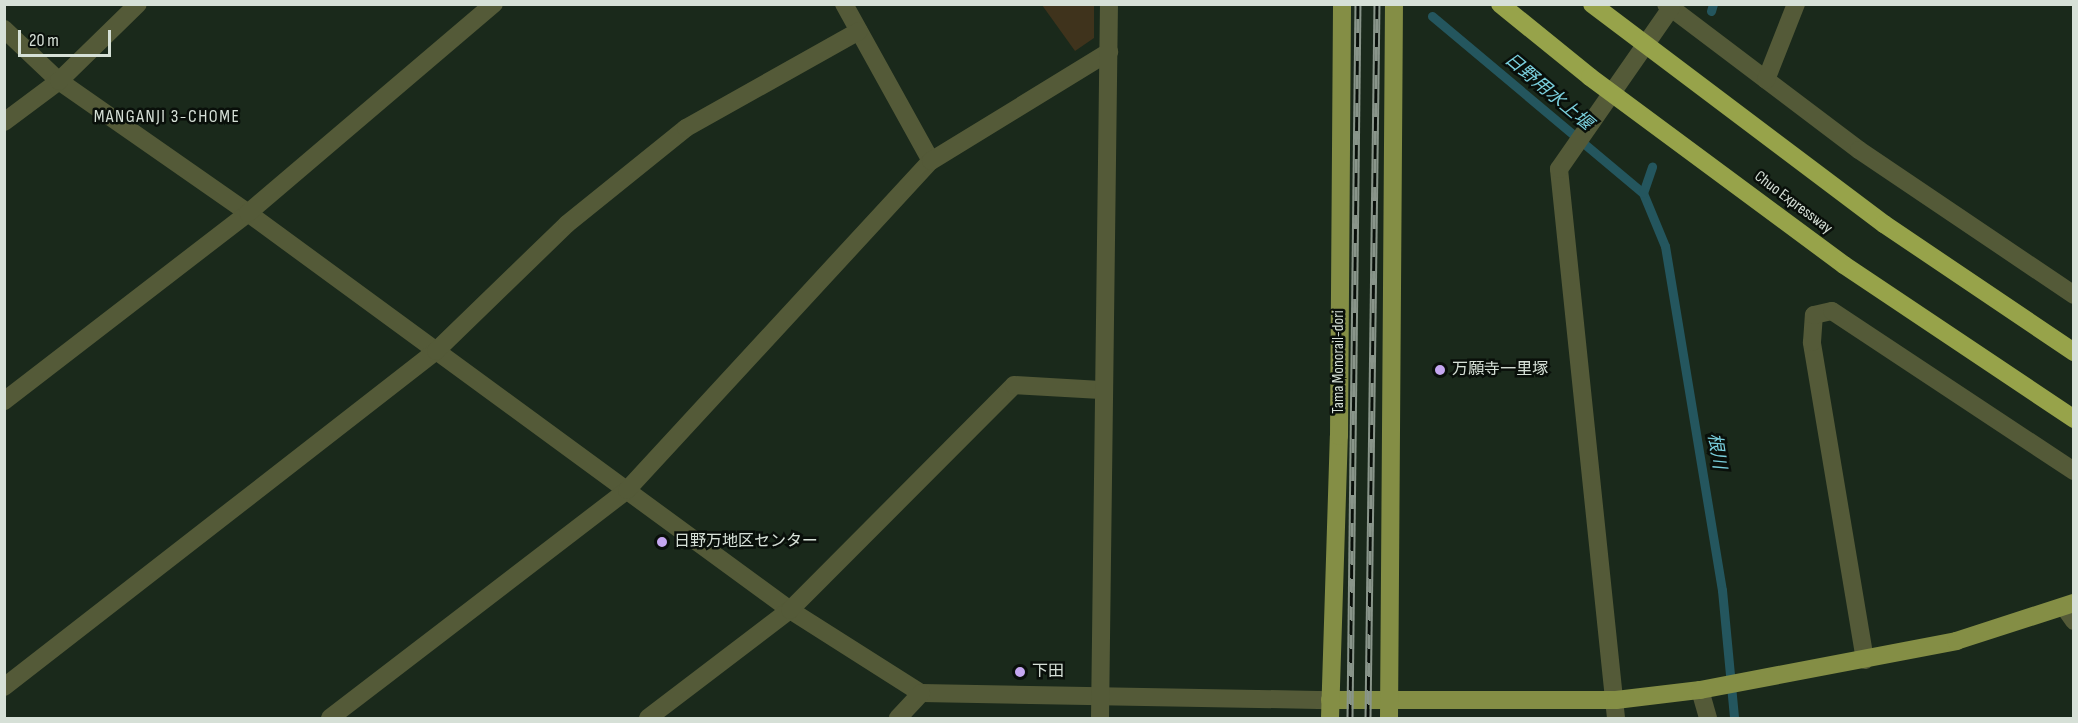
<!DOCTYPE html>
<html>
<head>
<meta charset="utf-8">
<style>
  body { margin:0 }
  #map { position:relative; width:2078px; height:723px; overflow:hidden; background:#1a291b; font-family:"Sofia Sans Condensed","Noto Sans JP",sans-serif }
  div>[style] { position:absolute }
  .green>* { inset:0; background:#3f331c }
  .stream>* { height:9px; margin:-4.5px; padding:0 4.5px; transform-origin:4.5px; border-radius:4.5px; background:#24565e }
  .minor>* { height:18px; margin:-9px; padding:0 9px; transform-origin:9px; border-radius:9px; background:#545a38 }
  .major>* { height:18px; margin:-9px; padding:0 9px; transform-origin:9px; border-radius:9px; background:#848e45 }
  .rail>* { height:7px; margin-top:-3.5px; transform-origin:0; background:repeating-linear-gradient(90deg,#090f0a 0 14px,#89958a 0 28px); box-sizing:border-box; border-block:2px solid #89958a }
  .highway-bridge>* { height:18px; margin:-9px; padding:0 9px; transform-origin:9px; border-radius:9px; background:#97a34a }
  .dots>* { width:16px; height:16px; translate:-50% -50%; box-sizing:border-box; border:3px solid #090f0a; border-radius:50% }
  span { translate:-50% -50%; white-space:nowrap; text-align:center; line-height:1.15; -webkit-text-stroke:5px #090f0a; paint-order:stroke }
  .street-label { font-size:16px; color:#d6e0d7 }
  .poi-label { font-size:16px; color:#d6e0d7 }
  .left { translate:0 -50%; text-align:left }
  .water-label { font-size:18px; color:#7acfdd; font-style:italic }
  .neighbourhood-label { font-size:18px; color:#d6e0d7; letter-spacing:1.5px }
  .frame { position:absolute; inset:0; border:6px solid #d6e0d7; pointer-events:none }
  .scale { position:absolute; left:18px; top:30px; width:93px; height:27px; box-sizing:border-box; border:3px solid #d6e0d7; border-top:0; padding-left:8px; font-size:18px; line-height:21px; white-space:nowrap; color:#d6e0d7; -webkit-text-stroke:4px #090f0a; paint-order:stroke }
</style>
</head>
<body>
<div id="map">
  <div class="green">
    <i style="clip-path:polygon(1042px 5px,1094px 5px,1094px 38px,1075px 51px)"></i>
  </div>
  <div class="stream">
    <i style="left:1711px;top:11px;width:7px;rotate:-74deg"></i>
    <i style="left:1432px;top:16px;width:275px;rotate:40deg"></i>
    <i style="left:1643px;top:193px;width:57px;rotate:67.5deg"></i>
    <i style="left:1665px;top:246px;width:349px;rotate:80.6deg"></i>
    <i style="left:1722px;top:590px;width:129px;rotate:84.6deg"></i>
    <i style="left:1643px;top:193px;width:28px;rotate:-71deg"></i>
  </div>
  <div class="minor">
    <i style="left:844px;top:4px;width:179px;rotate:61deg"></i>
    <i style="left:1666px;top:4px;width:242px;rotate:37.1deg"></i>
    <i style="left:1859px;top:150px;width:259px;rotate:34deg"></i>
    <i style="left:4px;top:29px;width:76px;rotate:43.4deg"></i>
    <i style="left:59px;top:81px;width:231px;rotate:34.9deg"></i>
    <i style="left:248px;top:213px;width:672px;rotate:36.22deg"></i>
    <i style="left:790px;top:610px;width:155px;rotate:32.4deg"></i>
    <i style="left:921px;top:693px;width:409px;rotate:1deg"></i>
    <i style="left:1766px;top:80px;width:82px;rotate:-68.5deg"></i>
    <i style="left:4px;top:122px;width:69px;rotate:-36.7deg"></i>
    <i style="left:59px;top:81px;width:110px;rotate:-44.3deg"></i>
    <i style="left:4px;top:401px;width:308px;rotate:-37.6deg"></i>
    <i style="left:248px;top:213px;width:323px;rotate:-40.4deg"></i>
    <i style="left:2065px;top:608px;width:16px;rotate:55deg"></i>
    <i style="left:1865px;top:660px;width:322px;rotate:-99.5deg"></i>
    <i style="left:1812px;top:342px;width:27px;rotate:-86deg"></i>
    <i style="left:1814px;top:315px;width:18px;rotate:-13deg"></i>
    <i style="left:1832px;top:311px;width:290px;rotate:33.5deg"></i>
    <i style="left:4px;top:687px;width:547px;rotate:-37.87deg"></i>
    <i style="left:436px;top:351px;width:182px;rotate:-44.1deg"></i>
    <i style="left:567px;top:224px;width:153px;rotate:-38.9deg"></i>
    <i style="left:686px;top:128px;width:198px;rotate:-29.3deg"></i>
    <i style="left:1700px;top:690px;width:29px;rotate:74deg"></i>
    <i style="left:330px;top:718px;width:374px;rotate:-37.5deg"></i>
    <i style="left:627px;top:490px;width:448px;rotate:-47.3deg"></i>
    <i style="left:931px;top:161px;width:209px;rotate:-31.5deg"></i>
    <i style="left:648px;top:718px;width:178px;rotate:-37.3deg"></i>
    <i style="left:790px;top:610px;width:317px;rotate:-45.1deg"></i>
    <i style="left:1014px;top:385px;width:87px;rotate:3.3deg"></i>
    <i style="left:898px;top:718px;width:34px;rotate:-47deg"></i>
    <i style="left:1100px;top:718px;width:714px;rotate:-89.28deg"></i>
    <i style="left:1616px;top:718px;width:552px;rotate:-95.93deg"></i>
    <i style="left:1559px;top:169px;width:196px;rotate:-55.2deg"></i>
  </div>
  <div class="major">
    <i style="left:1330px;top:700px;width:286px"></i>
    <i style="left:1616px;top:700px;width:85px;rotate:-6.8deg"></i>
    <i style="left:1700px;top:690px;width:261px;rotate:-10.8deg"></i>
    <i style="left:1956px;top:641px;width:124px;rotate:-17.9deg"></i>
    <i style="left:1330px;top:718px;width:282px;rotate:-88.2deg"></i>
    <i style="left:1339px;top:436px;width:432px;rotate:-89.6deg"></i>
    <i style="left:1389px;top:718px;width:714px;rotate:-89.6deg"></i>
  </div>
  <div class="rail">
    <i style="left:1350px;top:718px;width:714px;rotate:-89.36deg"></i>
    <i style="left:1368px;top:718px;width:714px;rotate:-89.28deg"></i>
  </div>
  <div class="highway-bridge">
    <i style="left:1500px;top:4px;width:116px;rotate:39deg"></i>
    <i style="left:1590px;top:77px;width:316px;rotate:36.5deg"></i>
    <i style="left:1844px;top:265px;width:277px;rotate:33.8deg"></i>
    <i style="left:1592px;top:4px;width:366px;rotate:37deg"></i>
    <i style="left:1884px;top:224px;width:229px;rotate:34deg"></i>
  </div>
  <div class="dots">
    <i style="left:1440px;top:370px;background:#c5a7f1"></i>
    <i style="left:662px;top:542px;background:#c5a7f1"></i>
    <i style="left:1020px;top:672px;background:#c5a7f1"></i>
  </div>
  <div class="street-label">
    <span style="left:1793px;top:203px;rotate:37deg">Chuo Expressway</span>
    <span style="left:1339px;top:362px;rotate:-90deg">Tama Monorail-dori</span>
  </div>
  <div class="poi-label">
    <span class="left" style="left:1452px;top:370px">万願寺一里塚</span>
    <span class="left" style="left:674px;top:542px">日野万地区センター</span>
    <span class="left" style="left:1032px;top:672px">下田</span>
  </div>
  <div class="water-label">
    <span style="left:1548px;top:92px;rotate:40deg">日野用水上堰</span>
    <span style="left:1716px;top:451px;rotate:81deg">根川</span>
  </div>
  <div class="neighbourhood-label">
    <span style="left:167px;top:117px">MANGANJI 3-CHOME</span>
  </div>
  <div class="frame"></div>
  <div class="scale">20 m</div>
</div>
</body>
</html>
